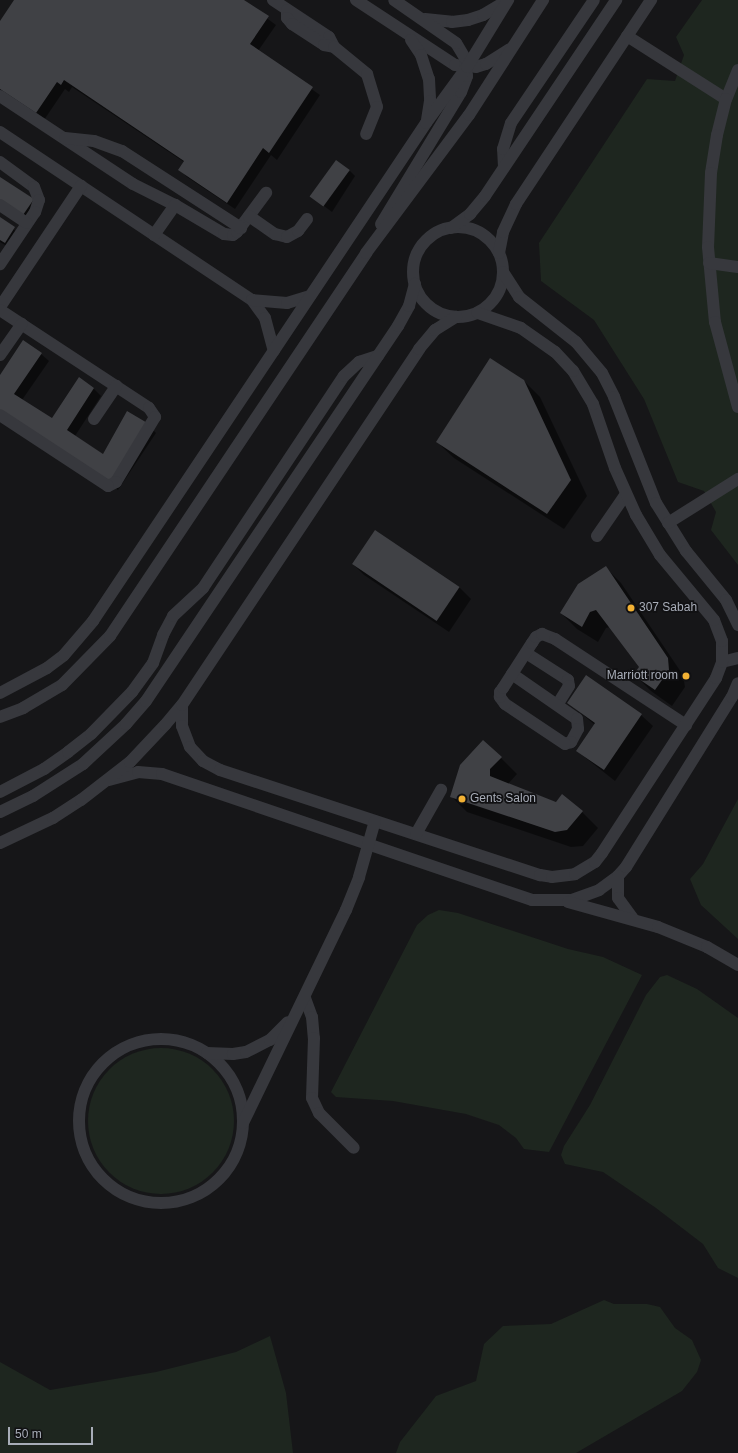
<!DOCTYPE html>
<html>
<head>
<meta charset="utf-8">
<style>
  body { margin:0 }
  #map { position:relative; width:738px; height:1453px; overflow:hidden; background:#161618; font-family:Helvetica,sans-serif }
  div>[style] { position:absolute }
  .green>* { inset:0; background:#1e261f }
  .round { border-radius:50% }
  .shadow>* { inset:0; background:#0007 }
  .building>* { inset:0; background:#404145; transform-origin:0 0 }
  .minor>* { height:12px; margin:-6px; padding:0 6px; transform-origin:6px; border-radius:6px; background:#37383d }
  .minor>.ring { margin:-6px; padding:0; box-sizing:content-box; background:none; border:12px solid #37383d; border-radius:50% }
  .dots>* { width:11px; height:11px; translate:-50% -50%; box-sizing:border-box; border:2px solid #111113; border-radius:50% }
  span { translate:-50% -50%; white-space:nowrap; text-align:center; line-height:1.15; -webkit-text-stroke:3.5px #111113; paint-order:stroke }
  .poi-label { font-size:12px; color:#a8adb8 }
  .left { translate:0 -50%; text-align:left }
  .right { translate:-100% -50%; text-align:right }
  .scale { position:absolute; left:8px; top:1427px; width:85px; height:18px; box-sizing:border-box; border:2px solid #a8adb8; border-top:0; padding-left:5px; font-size:12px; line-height:14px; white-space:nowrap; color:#a8adb8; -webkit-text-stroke:3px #111113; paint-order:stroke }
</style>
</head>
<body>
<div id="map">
  <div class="green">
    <i style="clip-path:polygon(702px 0,738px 0,738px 565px,711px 530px,716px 512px,704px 491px,678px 482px,644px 399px,594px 320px,541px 281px,539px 243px,647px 79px,675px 81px,684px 55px,676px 37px)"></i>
    <i style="clip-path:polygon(738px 799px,738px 939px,701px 905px,690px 879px,703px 864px)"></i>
    <i style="clip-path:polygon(439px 910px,458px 913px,568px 949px,603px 957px,642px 975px,549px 1152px,524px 1149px,516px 1138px,499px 1125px,466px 1114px,393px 1101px,336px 1097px,331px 1092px,417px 925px,428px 915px)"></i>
    <i style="clip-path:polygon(667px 975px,697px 989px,738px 1018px,738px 1278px,718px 1268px,703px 1244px,656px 1208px,603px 1172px,565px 1164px,561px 1155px,564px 1146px,590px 1105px,646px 995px,660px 977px)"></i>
    <i class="round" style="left:88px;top:1048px;width:146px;height:146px"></i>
    <i style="clip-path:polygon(604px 1300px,614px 1304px,647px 1304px,660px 1307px,675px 1328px,692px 1340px,701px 1360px,697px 1372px,682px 1391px,576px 1453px,396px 1453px,400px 1442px,436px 1396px,476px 1381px,484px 1344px,503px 1326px,551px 1324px)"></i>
    <i style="clip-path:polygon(270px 1336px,286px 1393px,293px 1453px,0 1453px,0 1362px,50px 1390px,156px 1372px,236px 1352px)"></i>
  </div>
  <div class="shadow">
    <i style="clip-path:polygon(15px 0,242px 0,276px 25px,258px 51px,320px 95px,277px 160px,271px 155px,235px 209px,187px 177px,179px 169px,184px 162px,72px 87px,69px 92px,65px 89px,44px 120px,0 90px,0 23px)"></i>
    <i style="clip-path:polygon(350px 171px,355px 176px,332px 212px,312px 197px)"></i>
    <i style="clip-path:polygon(0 178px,41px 208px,31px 222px,0 202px)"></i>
    <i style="clip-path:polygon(0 218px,22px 236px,13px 250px,0 242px)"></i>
    <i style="clip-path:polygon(41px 354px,49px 361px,22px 400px,52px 420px,93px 388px,101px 396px,75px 436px,104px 455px,148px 425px,156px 433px,118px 490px,0 412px,0 376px)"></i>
    <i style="clip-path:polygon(524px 381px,540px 397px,587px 496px,564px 529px,454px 458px,437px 442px)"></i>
    <i style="clip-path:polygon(353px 564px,459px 587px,471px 599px,449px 632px,364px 575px)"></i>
    <i style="clip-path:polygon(605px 567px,621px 583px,683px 675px,685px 687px,672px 706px,651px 691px,635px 675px,640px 667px,610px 627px,606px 628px,598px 642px,577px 629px,561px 613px)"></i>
    <i style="clip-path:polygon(587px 677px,641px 715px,653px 726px,615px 781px,577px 751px,595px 725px,569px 703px)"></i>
    <i style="clip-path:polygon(501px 758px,517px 774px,508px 784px,582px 812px,598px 828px,583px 846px,571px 847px,467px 812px,451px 796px)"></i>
  </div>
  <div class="building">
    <i style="clip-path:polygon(14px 0,244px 0,269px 16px,250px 44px,313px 87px,269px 153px,263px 148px,227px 203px,178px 170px,184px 161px,64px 80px,61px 85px,57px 82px,36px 113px,0 89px,0 21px)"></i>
    <i style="left:336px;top:160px;width:17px;height:45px;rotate:36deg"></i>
    <i style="clip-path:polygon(0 177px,34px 199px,23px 215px,0 200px)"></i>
    <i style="clip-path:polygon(0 217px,15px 227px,5px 243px,0 240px)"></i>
    <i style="clip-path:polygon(23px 340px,42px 353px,14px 394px,52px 418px,79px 377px,94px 388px,67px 430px,103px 454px,127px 411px,149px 424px,110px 483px,0 410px,0 375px)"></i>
    <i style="clip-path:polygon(490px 358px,524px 380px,571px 480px,547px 514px,436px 442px)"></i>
    <i style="left:375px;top:530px;width:102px;height:41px;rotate:34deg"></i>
    <i style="clip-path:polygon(606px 566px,668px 658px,669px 670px,655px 690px,633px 675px,639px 667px,596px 610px,590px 612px,582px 627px,560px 613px,578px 584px)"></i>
    <i style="clip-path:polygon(586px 675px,642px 714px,604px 770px,576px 751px,595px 723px,567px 703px)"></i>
    <i style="clip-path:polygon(483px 740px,502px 757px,490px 769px,490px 776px,556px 802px,562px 794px,583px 811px,567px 830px,555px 832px,450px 797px,460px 765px)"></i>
  </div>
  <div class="minor">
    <i style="left:273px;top:0;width:67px;rotate:33.5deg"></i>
    <i style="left:329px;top:37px;width:11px;rotate:63deg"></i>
    <i style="left:356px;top:0;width:118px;rotate:33.3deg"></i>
    <i style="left:455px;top:65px;width:21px;rotate:5deg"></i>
    <i style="left:476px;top:67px;width:10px;rotate:-17deg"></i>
    <i style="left:486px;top:64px;width:28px;rotate:-32deg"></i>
    <i style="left:287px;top:10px;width:8px;rotate:90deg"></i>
    <i style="left:287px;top:18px;width:8px;rotate:50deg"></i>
    <i style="left:292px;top:24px;width:38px;rotate:33deg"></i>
    <i style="left:324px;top:45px;width:10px;rotate:11deg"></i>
    <i style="left:334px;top:47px;width:43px;rotate:39.3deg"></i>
    <i style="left:367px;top:74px;width:34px;rotate:73deg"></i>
    <i style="left:377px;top:107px;width:29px;rotate:112deg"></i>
    <i style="left:425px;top:19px;width:27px;rotate:6deg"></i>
    <i style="left:452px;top:22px;width:16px;rotate:-7deg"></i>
    <i style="left:468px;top:20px;width:16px;rotate:-18deg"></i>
    <i style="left:483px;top:15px;width:27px;rotate:-31deg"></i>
    <i style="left:627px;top:36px;width:117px;rotate:32.5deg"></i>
    <i style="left:411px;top:40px;width:18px;rotate:56deg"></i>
    <i style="left:421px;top:55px;width:25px;rotate:72deg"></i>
    <i style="left:429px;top:79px;width:22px;rotate:87deg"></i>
    <i style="left:430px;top:101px;width:19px;rotate:99deg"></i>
    <i style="left:738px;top:70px;width:31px;rotate:112deg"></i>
    <i style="left:726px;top:99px;width:37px;rotate:104deg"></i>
    <i style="left:717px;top:135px;width:38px;rotate:99deg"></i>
    <i style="left:711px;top:173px;width:74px;rotate:92.3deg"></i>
    <i style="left:708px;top:247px;width:75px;rotate:84.7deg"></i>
    <i style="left:715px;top:322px;width:88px;rotate:74.9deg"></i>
    <i style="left:0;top:96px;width:159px;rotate:33.5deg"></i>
    <i style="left:133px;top:184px;width:47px;rotate:26.6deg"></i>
    <i style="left:175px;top:205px;width:57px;rotate:30.6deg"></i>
    <i style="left:224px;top:234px;width:9px;rotate:6deg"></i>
    <i style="left:233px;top:235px;width:5px;rotate:-37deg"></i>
    <i style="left:237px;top:232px;width:49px;rotate:-53.4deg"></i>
    <i style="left:0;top:132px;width:303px;rotate:33.7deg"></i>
    <i style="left:252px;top:300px;width:22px;rotate:54deg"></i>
    <i style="left:265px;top:318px;width:34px;rotate:75deg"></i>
    <i style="left:65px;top:138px;width:29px;rotate:6deg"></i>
    <i style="left:94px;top:141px;width:30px;rotate:20deg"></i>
    <i style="left:122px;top:151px;width:142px;rotate:32.9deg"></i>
    <i style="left:0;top:162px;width:42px;rotate:36.3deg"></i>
    <i style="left:34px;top:187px;width:14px;rotate:69deg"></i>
    <i style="left:39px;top:200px;width:13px;rotate:108deg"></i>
    <i style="left:35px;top:212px;width:63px;rotate:123.9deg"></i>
    <i style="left:504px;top:167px;width:18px;rotate:-93deg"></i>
    <i style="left:503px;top:149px;width:27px;rotate:-73deg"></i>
    <i style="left:511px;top:123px;width:148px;rotate:-56deg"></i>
    <i style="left:0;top:205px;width:32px;rotate:34deg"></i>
    <i style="left:249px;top:216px;width:32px;rotate:35deg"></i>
    <i style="left:275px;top:234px;width:12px;rotate:14deg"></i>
    <i style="left:287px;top:237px;width:13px;rotate:-29deg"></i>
    <i style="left:298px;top:231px;width:15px;rotate:-53deg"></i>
    <i style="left:381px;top:224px;width:154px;rotate:-58.8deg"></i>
    <i style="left:461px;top:92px;width:17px;rotate:-69deg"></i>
    <i style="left:467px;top:76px;width:18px;rotate:-96deg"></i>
    <i style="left:465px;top:58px;width:17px;rotate:-121deg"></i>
    <i style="left:456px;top:43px;width:75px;rotate:-145.3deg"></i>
    <i class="ring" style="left:413px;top:227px;width:78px;height:78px"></i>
    <i style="left:451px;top:228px;width:24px;rotate:-36deg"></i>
    <i style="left:470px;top:214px;width:23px;rotate:-50deg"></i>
    <i style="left:485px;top:196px;width:236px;rotate:-56.2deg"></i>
    <i style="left:154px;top:235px;width:37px;rotate:-55deg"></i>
    <i style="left:499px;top:253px;width:21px;rotate:-79deg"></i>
    <i style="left:503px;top:232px;width:31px;rotate:-65deg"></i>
    <i style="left:516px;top:204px;width:245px;rotate:-56.5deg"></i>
    <i style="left:709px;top:263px;width:29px;rotate:8deg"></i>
    <i style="left:503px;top:272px;width:30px;rotate:57deg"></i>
    <i style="left:519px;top:297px;width:73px;rotate:38.3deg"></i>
    <i style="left:576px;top:342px;width:40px;rotate:50deg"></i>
    <i style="left:602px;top:373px;width:27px;rotate:63deg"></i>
    <i style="left:614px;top:397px;width:114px;rotate:68.4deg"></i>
    <i style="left:656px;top:503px;width:57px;rotate:58deg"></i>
    <i style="left:686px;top:551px;width:63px;rotate:50.8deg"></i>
    <i style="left:726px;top:600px;width:28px;rotate:64deg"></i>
    <i style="left:252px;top:300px;width:35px;rotate:5deg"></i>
    <i style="left:287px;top:303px;width:24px;rotate:-17deg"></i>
    <i style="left:0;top:307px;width:146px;rotate:-56.2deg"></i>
    <i style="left:0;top:310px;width:178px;rotate:33.3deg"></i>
    <i style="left:149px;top:408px;width:11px;rotate:56deg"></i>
    <i style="left:155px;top:417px;width:76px;rotate:121deg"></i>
    <i style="left:116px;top:482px;width:9px;rotate:153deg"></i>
    <i style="left:108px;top:486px;width:129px;rotate:-146.7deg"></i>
    <i style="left:0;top:355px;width:38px;rotate:-55deg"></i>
    <i style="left:94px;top:419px;width:40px;rotate:-56deg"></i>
    <i style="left:668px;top:523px;width:83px;rotate:-32.2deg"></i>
    <i style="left:597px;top:536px;width:51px;rotate:-55.4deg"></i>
    <i style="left:526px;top:653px;width:50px;rotate:32.7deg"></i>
    <i style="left:568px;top:680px;width:6px;rotate:81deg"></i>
    <i style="left:569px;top:686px;width:22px;rotate:122deg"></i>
    <i style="left:722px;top:662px;width:16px;rotate:-14deg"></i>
    <i style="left:512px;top:674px;width:79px;rotate:34.7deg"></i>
    <i style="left:577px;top:719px;width:10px;rotate:84deg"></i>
    <i style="left:578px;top:729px;width:15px;rotate:118deg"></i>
    <i style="left:571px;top:742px;width:6px;rotate:162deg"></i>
    <i style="left:565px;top:744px;width:72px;rotate:-146.3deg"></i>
    <i style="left:505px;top:704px;width:9px;rotate:-126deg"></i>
    <i style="left:500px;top:697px;width:5px;rotate:-90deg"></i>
    <i style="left:500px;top:692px;width:5px;rotate:-53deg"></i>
    <i style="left:503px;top:688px;width:54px;rotate:-57.2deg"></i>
    <i style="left:532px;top:643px;width:7px;rotate:-56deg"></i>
    <i style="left:536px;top:637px;width:7px;rotate:-27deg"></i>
    <i style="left:542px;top:634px;width:14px;rotate:21deg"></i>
    <i style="left:555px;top:639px;width:157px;rotate:33.3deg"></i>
    <i style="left:0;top:693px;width:53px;rotate:-28deg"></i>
    <i style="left:47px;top:668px;width:21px;rotate:-37deg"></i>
    <i style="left:64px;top:655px;width:45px;rotate:-49.5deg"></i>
    <i style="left:93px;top:621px;width:599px;rotate:-56.23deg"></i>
    <i style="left:426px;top:123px;width:69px;rotate:-53.8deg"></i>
    <i style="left:467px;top:67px;width:79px;rotate:-58.5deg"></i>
    <i style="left:182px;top:705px;width:21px;rotate:90deg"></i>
    <i style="left:182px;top:726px;width:22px;rotate:69deg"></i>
    <i style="left:190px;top:747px;width:19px;rotate:47deg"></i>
    <i style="left:203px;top:761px;width:19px;rotate:28deg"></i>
    <i style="left:220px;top:770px;width:337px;rotate:18.2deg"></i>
    <i style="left:540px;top:875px;width:12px;rotate:9deg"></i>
    <i style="left:552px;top:877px;width:23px;rotate:-7deg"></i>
    <i style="left:575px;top:874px;width:23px;rotate:-31deg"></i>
    <i style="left:595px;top:862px;width:11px;rotate:-52deg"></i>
    <i style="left:602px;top:853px;width:209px;rotate:-56.9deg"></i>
    <i style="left:716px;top:678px;width:17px;rotate:-69deg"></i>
    <i style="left:722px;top:662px;width:21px;rotate:-90deg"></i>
    <i style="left:722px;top:641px;width:22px;rotate:-111deg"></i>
    <i style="left:714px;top:620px;width:85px;rotate:-129.7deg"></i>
    <i style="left:660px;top:555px;width:47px;rotate:-121deg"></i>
    <i style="left:636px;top:515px;width:51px;rotate:-114.1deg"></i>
    <i style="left:615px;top:468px;width:68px;rotate:-109deg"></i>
    <i style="left:593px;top:404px;width:39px;rotate:-121deg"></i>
    <i style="left:573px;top:371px;width:26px;rotate:-133deg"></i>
    <i style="left:555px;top:352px;width:42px;rotate:-144.8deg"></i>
    <i style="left:521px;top:328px;width:46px;rotate:-160.8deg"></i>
    <i style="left:0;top:717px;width:25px;rotate:-21deg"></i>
    <i style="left:23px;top:708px;width:45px;rotate:-30.5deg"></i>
    <i style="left:62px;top:685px;width:69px;rotate:-45.6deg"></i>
    <i style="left:110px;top:636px;width:461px;rotate:-56.2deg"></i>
    <i style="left:366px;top:253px;width:172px;rotate:-53.3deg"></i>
    <i style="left:469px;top:115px;width:137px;rotate:-57.2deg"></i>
    <i style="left:109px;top:780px;width:30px;rotate:-15deg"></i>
    <i style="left:138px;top:772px;width:24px;rotate:5deg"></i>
    <i style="left:162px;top:774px;width:391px;rotate:18.8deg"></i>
    <i style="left:532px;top:900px;width:40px"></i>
    <i style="left:572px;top:900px;width:29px;rotate:-20deg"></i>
    <i style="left:599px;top:890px;width:24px;rotate:-36deg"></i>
    <i style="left:618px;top:876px;width:12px;rotate:-48deg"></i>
    <i style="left:626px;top:867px;width:200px;rotate:-58.1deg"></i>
    <i style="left:732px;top:697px;width:15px;rotate:-67deg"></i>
    <i style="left:0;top:792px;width:50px;rotate:-27.6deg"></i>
    <i style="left:44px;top:769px;width:29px;rotate:-35deg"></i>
    <i style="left:68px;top:752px;width:29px;rotate:-38deg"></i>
    <i style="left:91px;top:734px;width:59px;rotate:-45.7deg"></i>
    <i style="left:132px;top:692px;width:36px;rotate:-54deg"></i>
    <i style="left:153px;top:663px;width:30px;rotate:-70deg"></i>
    <i style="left:163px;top:635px;width:21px;rotate:-62deg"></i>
    <i style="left:173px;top:616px;width:41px;rotate:-43deg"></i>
    <i style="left:203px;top:588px;width:255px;rotate:-56.4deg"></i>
    <i style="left:344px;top:376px;width:21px;rotate:-43deg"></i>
    <i style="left:359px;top:362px;width:20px;rotate:-18deg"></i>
    <i style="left:0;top:812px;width:37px;rotate:-26deg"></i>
    <i style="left:33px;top:796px;width:59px;rotate:-32.6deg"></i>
    <i style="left:83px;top:764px;width:59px;rotate:-42.9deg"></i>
    <i style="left:126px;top:724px;width:30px;rotate:-49deg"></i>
    <i style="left:146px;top:701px;width:452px;rotate:-56.1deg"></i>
    <i style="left:398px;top:326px;width:23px;rotate:-61deg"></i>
    <i style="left:409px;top:306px;width:23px;rotate:-75deg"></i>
    <i style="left:416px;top:834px;width:51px;rotate:-60.4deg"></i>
    <i style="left:0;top:843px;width:59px;rotate:-25.3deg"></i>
    <i style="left:53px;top:818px;width:33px;rotate:-33deg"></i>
    <i style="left:81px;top:800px;width:62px;rotate:-37.8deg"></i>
    <i style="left:130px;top:762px;width:51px;rotate:-46.6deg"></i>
    <i style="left:165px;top:725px;width:26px;rotate:-50deg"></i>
    <i style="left:182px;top:705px;width:428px;rotate:-56.3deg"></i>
    <i style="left:419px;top:349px;width:25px;rotate:-50deg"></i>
    <i style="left:435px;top:330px;width:25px;rotate:-32deg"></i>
    <i style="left:618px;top:876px;width:22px;rotate:90deg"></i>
    <i style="left:618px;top:898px;width:26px;rotate:54deg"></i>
    <i style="left:568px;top:902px;width:93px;rotate:15.5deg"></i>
    <i style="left:658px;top:927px;width:53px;rotate:22.2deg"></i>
    <i style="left:707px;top:947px;width:36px;rotate:30deg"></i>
    <i style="left:305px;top:998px;width:20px;rotate:70deg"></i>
    <i style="left:312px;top:1017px;width:21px;rotate:85deg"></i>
    <i style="left:314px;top:1038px;width:60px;rotate:91.9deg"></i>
    <i style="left:312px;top:1098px;width:17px;rotate:65deg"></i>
    <i style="left:319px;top:1113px;width:49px;rotate:45deg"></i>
    <i class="ring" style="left:79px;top:1039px;width:152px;height:152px"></i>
    <i style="left:207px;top:1053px;width:26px;rotate:2deg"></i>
    <i style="left:233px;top:1054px;width:13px;rotate:-9deg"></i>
    <i style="left:246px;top:1052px;width:27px;rotate:-27deg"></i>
    <i style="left:270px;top:1040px;width:25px;rotate:-45deg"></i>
    <i style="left:243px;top:1123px;width:237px;rotate:-64.2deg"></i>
    <i style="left:346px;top:910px;width:35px;rotate:-68deg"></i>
    <i style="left:359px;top:877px;width:58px;rotate:-74.1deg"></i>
  </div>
  <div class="dots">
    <i style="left:631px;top:608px;background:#f2b134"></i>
    <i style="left:686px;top:676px;background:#f2b134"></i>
    <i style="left:462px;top:799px;background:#f2b134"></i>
  </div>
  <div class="poi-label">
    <span class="left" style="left:639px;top:608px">307 Sabah</span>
    <span class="right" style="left:678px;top:676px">Marriott room</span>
    <span class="left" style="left:470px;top:799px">Gents Salon</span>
  </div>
  <div class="scale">50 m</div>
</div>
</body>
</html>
